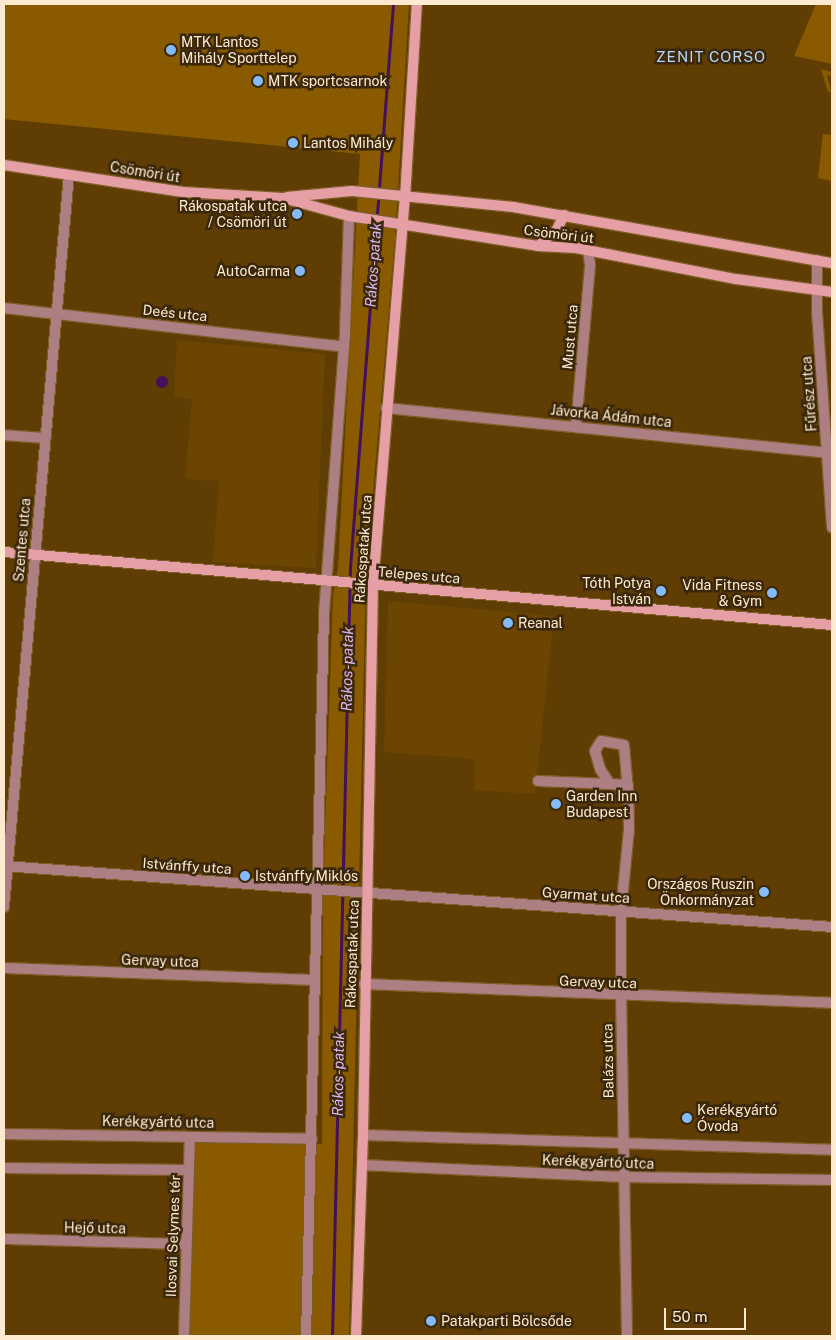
<!DOCTYPE html>
<html>
<head>
<meta charset="utf-8">
<style>
  body { margin:0 }
  #map { position:relative; width:836px; height:1340px; overflow:hidden; background:#603e03; font-family:"Public Sans",sans-serif }
  div>[style] { position:absolute }
  .built>* { inset:0; background:#6b4501 }
  .green>* { inset:0; background:#8a5a00 }
  .water>* { inset:0; background:#431059 }
  .round { border-radius:50% }
  .stream>* { height:3px; margin:-1.5px; padding:0 1.5px; transform-origin:1.5px; border-radius:1.5px; background:#431059 }
  .roads { filter:drop-shadow(1px 0 #7c5d28) drop-shadow(-1px 0 #7c5d28) drop-shadow(0 1px #7c5d28) drop-shadow(0 -1px #7c5d28) }
  .street>* { height:10px; margin:-5px; padding:0 5px; transform-origin:5px; border-radius:5px; background:#ad7f83 }
  .secondary>* { height:10px; margin:-5px; padding:0 5px; transform-origin:5px; border-radius:5px; background:#e69fa5 }
  .dots>* { width:14px; height:14px; translate:-50% -50%; box-sizing:border-box; border:2px solid #3b280b; border-radius:50% }
  span { translate:-50% -50%; white-space:nowrap; text-align:center; line-height:1.15; -webkit-text-stroke:5px #3b280b; paint-order:stroke }
  .poi-label { font-size:14px; color:#feead0 }
  .left { translate:0 -50%; text-align:left }
  .right { translate:-100% -50%; text-align:right }
  .street-label { font-size:14px; color:#feead0 }
  .neighbourhood-label { font-size:15px; color:#b9d7fc; letter-spacing:1px }
  .water-label { font-size:15px; color:#ddb5f2; font-style:italic }
  .frame { position:absolute; inset:0; border:5px solid #feead0; pointer-events:none }
  .scale { position:absolute; left:664px; top:1308px; width:82px; height:22px; box-sizing:border-box; border:2px solid #feead0; border-top:0; padding-left:6px; font-size:15px; line-height:18px; white-space:nowrap; color:#feead0; -webkit-text-stroke:4px #3b280b; paint-order:stroke }
</style>
</head>
<body>
<div id="map">
  <div class="built">
    <i style="clip-path:polygon(177px 340px,325px 354px,316px 568px,213px 562px,219px 481px,185px 479px,192px 399px,174px 397px)"></i>
    <i style="clip-path:polygon(388px 601px,554px 616px,535px 794px,474px 790px,475px 759px,384px 752px)"></i>
  </div>
  <div class="green">
    <i style="clip-path:polygon(4px 4px,409px 4px,395px 239px,366px 572px,349px 1336px,178px 1336px,185px 1137px,322px 1144px,323px 880px,333px 595px,338px 568px,360px 154px,4px 119px)"></i>
    <i style="clip-path:polygon(816px 4px,832px 4px,832px 64px,794px 56px)"></i>
    <i style="clip-path:polygon(821px 69px,832px 72px,832px 76px,827px 75px,831px 92px,828px 92px)"></i>
    <i style="clip-path:polygon(823px 134px,832px 135px,832px 181px,818px 178px)"></i>
  </div>
  <div class="water">
    <i class="round" style="left:156px;top:376px;width:12px;height:12px"></i>
  </div>
  <div class="stream">
    <i style="left:332px;top:1336px;width:768px;rotate:-88.66deg"></i>
    <i style="left:350px;top:568px;width:566px;rotate:-85.64deg"></i>
  </div>
  <div class="roads">
    <div class="street">
      <i style="left:817px;top:260px;width:52px;rotate:90deg"></i>
      <i style="left:817px;top:312px;width:216px;rotate:86deg"></i>
      <i style="left:4px;top:308px;width:342px;rotate:6.5deg"></i>
      <i style="left:386px;top:408px;width:448px;rotate:5.8deg"></i>
      <i style="left:576px;top:426px;width:162px;rotate:-85deg"></i>
      <i style="left:590px;top:265px;width:15px;rotate:-98deg"></i>
      <i style="left:4px;top:435px;width:41px;rotate:4.2deg"></i>
      <i style="left:538px;top:781px;width:72px;rotate:2.4deg"></i>
      <i style="left:4px;top:866px;width:830px;rotate:4.21deg"></i>
      <i style="left:4px;top:907px;width:735px;rotate:-84.93deg"></i>
      <i style="left:4px;top:968px;width:311px;rotate:2.2deg"></i>
      <i style="left:364px;top:984px;width:468px;rotate:2.3deg"></i>
      <i style="left:4px;top:1134px;width:308px;rotate:0.9deg"></i>
      <i style="left:363px;top:1135px;width:469px;rotate:1.8deg"></i>
      <i style="left:362px;top:1165px;width:262px;rotate:2.6deg"></i>
      <i style="left:624px;top:1177px;width:208px;rotate:0.8deg"></i>
      <i style="left:4px;top:1168px;width:184px;rotate:0.6deg"></i>
      <i style="left:4px;top:1239px;width:182px;rotate:1.6deg"></i>
      <i style="left:184px;top:1336px;width:199px;rotate:-88.3deg"></i>
      <i style="left:306px;top:1336px;width:723px;rotate:-88.57deg"></i>
      <i style="left:324px;top:613px;width:283px;rotate:-85.7deg"></i>
      <i style="left:345px;top:331px;width:115px;rotate:-88deg"></i>
      <i style="left:627px;top:1336px;width:339px;rotate:-91deg"></i>
      <i style="left:621px;top:997px;width:86px;rotate:-90deg"></i>
      <i style="left:621px;top:911px;width:81px;rotate:-84.4deg"></i>
      <i style="left:629px;top:830px;width:39px;rotate:-91deg"></i>
      <i style="left:628px;top:791px;width:46px;rotate:-95deg"></i>
      <i style="left:624px;top:745px;width:23px;rotate:-170deg"></i>
      <i style="left:601px;top:741px;width:12px;rotate:121deg"></i>
      <i style="left:595px;top:751px;width:19px;rotate:74deg"></i>
      <i style="left:600px;top:769px;width:18px;rotate:56deg"></i>
      <i style="left:610px;top:784px;width:18px;rotate:3deg"></i>
    </div>
    <div class="secondary">
      <i style="left:4px;top:165px;width:181px;rotate:8.6deg"></i>
      <i style="left:183px;top:192px;width:100px;rotate:3.4deg"></i>
      <i style="left:283px;top:198px;width:68px;rotate:15.3deg"></i>
      <i style="left:349px;top:216px;width:191px;rotate:9deg"></i>
      <i style="left:538px;top:246px;width:38px;rotate:3deg"></i>
      <i style="left:576px;top:248px;width:163px;rotate:11deg"></i>
      <i style="left:736px;top:279px;width:97px;rotate:7.7deg"></i>
      <i style="left:287px;top:197px;width:65px;rotate:-5.3deg"></i>
      <i style="left:352px;top:191px;width:162px;rotate:5.7deg"></i>
      <i style="left:513px;top:207px;width:324px;rotate:10deg"></i>
      <i style="left:538px;top:246px;width:23px;rotate:-40deg"></i>
      <i style="left:556px;top:231px;width:18px;rotate:-63deg"></i>
      <i style="left:4px;top:552px;width:831px;rotate:5.04deg"></i>
      <i style="left:356px;top:1336px;width:201px;rotate:-88deg"></i>
      <i style="left:363px;top:1135px;width:550px;rotate:-88.96deg"></i>
      <i style="left:373px;top:585px;width:388px;rotate:-85.3deg"></i>
      <i style="left:405px;top:198px;width:194px;rotate:-86.5deg"></i>
    </div>
  </div>
  <div class="dots">
    <i style="left:171px;top:50px;background:#86bbfb"></i>
    <i style="left:258px;top:81px;background:#86bbfb"></i>
    <i style="left:293px;top:143px;background:#86bbfb"></i>
    <i style="left:297px;top:214px;background:#86bbfb"></i>
    <i style="left:300px;top:271px;background:#86bbfb"></i>
    <i style="left:661px;top:591px;background:#86bbfb"></i>
    <i style="left:772px;top:593px;background:#86bbfb"></i>
    <i style="left:508px;top:623px;background:#86bbfb"></i>
    <i style="left:556px;top:804px;background:#86bbfb"></i>
    <i style="left:245px;top:876px;background:#86bbfb"></i>
    <i style="left:764px;top:892px;background:#86bbfb"></i>
    <i style="left:687px;top:1118px;background:#86bbfb"></i>
    <i style="left:431px;top:1321px;background:#86bbfb"></i>
  </div>
  <div class="poi-label">
    <span class="left" style="left:181px;top:50px">MTK Lantos<br>Mihály Sporttelep</span>
    <span class="left" style="left:268px;top:81px">MTK sportcsarnok</span>
    <span class="left" style="left:303px;top:143px">Lantos Mihály</span>
    <span class="right" style="left:287px;top:214px">Rákospatak utca<br>/ Csömöri út</span>
    <span class="right" style="left:290px;top:271px">AutoCarma</span>
    <span class="right" style="left:651px;top:591px">Tóth Potya<br>István</span>
    <span class="right" style="left:762px;top:593px">Vida Fitness<br>&amp; Gym</span>
    <span class="left" style="left:518px;top:623px">Reanal</span>
    <span class="left" style="left:566px;top:804px">Garden Inn<br>Budapest</span>
    <span class="left" style="left:255px;top:876px">Istvánffy Miklós</span>
    <span class="right" style="left:754px;top:892px">Országos Ruszin<br>Önkormányzat</span>
    <span class="left" style="left:697px;top:1118px">Kerékgyártó<br>Óvoda</span>
    <span class="left" style="left:441px;top:1321px">Patakparti Bölcsőde</span>
  </div>
  <div class="street-label">
    <span style="left:145px;top:172px;rotate:9deg">Csömöri út</span>
    <span style="left:559px;top:234px;rotate:7deg">Csömöri út</span>
    <span style="left:175px;top:313px;rotate:6deg">Deés utca</span>
    <span style="left:570px;top:337px;rotate:-85deg">Must utca</span>
    <span style="left:809px;top:394px;rotate:-94deg">Fűrész utca</span>
    <span style="left:611px;top:416px;rotate:6deg">Jávorka Ádám utca</span>
    <span style="left:22px;top:540px;rotate:-85deg">Szentes utca</span>
    <span style="left:363px;top:549px;rotate:-86deg">Rákospatak utca</span>
    <span style="left:419px;top:575px;rotate:5deg">Telepes utca</span>
    <span style="left:187px;top:866px;rotate:4deg">Istvánffy utca</span>
    <span style="left:586px;top:895px;rotate:4deg">Gyarmat utca</span>
    <span style="left:352px;top:954px;rotate:-88deg">Rákospatak utca</span>
    <span style="left:160px;top:961px;rotate:2deg">Gervay utca</span>
    <span style="left:598px;top:982px;rotate:2deg">Gervay utca</span>
    <span style="left:608px;top:1061px;rotate:-91deg">Balázs utca</span>
    <span style="left:158px;top:1122px;rotate:1deg">Kerékgyártó utca</span>
    <span style="left:598px;top:1162px;rotate:2deg">Kerékgyártó utca</span>
    <span style="left:95px;top:1228px;rotate:1deg">Hejő utca</span>
    <span style="left:173px;top:1236px;rotate:-88deg">Ilosvai Selymes tér</span>
  </div>
  <div class="neighbourhood-label">
    <span style="left:711px;top:57px">ZENIT CORSO</span>
  </div>
  <div class="water-label">
    <span style="left:373px;top:265px;rotate:-86deg">Rákos-patak</span>
    <span style="left:347px;top:669px;rotate:-89deg">Rákos-patak</span>
    <span style="left:338px;top:1074px;rotate:-89deg">Rákos-patak</span>
  </div>
  <div class="frame"></div>
  <div class="scale">50 m</div>
</div>
</body>
</html>
